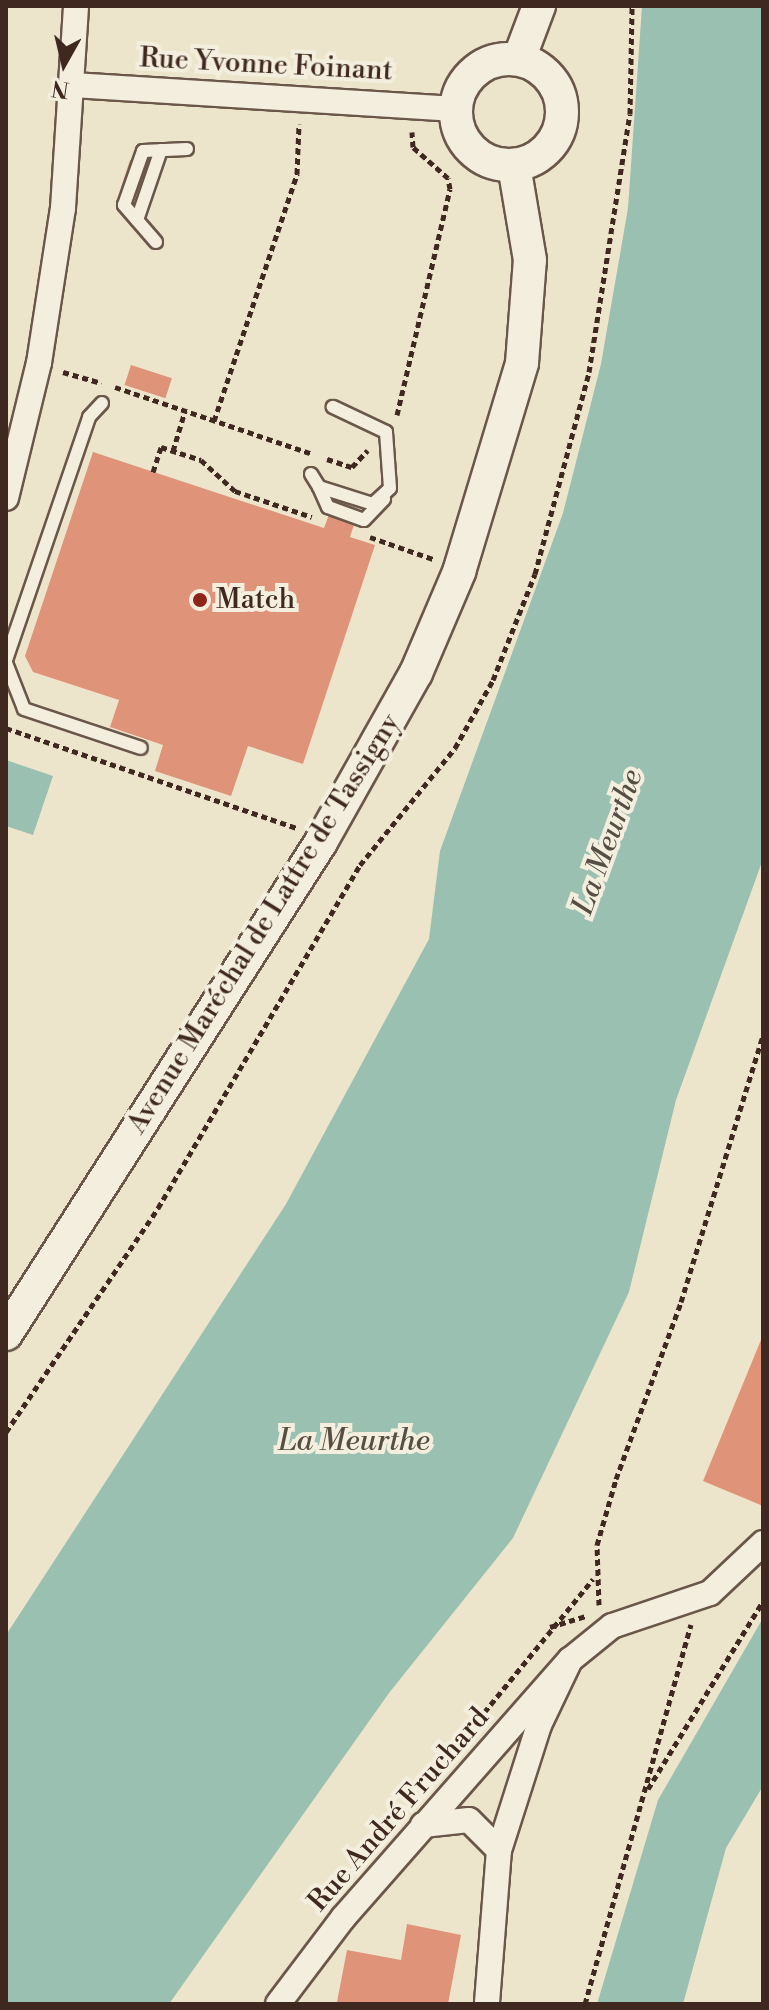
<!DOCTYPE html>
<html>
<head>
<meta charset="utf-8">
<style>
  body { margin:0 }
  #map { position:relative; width:769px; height:2010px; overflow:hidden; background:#ede5cb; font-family:"Libre Bodoni",serif }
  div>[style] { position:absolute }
  .water>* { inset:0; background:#9ac0b1 }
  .building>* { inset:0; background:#df947a; transform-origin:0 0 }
  .path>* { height:5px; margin-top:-2.5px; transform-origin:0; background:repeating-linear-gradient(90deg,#3f281f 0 6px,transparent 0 10px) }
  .roads { filter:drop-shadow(2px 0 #6a574a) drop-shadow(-2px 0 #6a574a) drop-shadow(0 2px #6a574a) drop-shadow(0 -2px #6a574a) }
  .lane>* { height:12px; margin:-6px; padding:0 6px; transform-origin:6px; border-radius:6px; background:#f3eedd }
  .street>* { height:24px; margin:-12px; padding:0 12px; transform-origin:12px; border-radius:12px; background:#f3eedd }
  .secondary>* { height:32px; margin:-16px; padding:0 16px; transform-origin:16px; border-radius:16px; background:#f3eedd }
  .secondary>.ring { margin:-16px; padding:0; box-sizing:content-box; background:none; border:32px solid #f3eedd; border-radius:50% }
  .dots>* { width:22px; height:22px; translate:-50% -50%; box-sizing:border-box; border:4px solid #f3eedd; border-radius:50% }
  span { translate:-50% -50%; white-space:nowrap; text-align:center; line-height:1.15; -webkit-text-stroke:8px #f3eedd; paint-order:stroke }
  .street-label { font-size:28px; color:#3f281f }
  .poi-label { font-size:28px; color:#3f281f }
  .left { translate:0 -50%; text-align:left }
  .water-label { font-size:30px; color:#564e44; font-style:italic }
  .frame { position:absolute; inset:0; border:8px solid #3f281f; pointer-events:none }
  .north { position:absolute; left:24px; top:24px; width:80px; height:80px; -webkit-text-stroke:6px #f3eedd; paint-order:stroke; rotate:188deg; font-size:22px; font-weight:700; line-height:32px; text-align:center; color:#3f281f }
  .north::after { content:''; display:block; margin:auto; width:28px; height:36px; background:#3f281f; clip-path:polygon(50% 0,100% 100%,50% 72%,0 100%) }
</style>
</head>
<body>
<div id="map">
  <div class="water">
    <i style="clip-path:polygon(642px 6px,763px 6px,763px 859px,676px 1100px,629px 1292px,513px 1538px,389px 1693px,169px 2004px,6px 2004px,6px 1635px,286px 1204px,429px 939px,440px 851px,563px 513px,601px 364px,628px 208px)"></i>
    <i style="clip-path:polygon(6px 760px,53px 776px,33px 835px,6px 826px)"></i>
    <i style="clip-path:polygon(763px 1618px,763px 1786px,726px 1848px,683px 2004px,597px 2004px,658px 1800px)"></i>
  </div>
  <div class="building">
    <i style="left:130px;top:160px;width:32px;height:29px;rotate:18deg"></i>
    <i style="left:131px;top:365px;width:43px;height:21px;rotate:18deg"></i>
    <i style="clip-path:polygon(93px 452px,324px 528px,334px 501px,359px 509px,350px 537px,375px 545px,303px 764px,248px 746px,231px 796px,155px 771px,163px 745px,110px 727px,119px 700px,33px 672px,25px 656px)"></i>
    <i style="clip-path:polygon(763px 1335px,763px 1506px,703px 1481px)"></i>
    <i style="clip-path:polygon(407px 1924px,461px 1935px,448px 2004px,325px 2004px,337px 2002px,347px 1950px,401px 1960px)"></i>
  </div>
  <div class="path">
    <i style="left:63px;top:372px;width:40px;rotate:16deg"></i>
    <i style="left:115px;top:387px;width:206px;rotate:18.7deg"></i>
    <i style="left:397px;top:415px;width:232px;rotate:-76.8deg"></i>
    <i style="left:450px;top:189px;width:11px;rotate:-100deg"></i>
    <i style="left:448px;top:178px;width:47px;rotate:-138.5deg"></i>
    <i style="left:413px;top:147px;width:15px;rotate:-94deg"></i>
    <i style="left:214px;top:421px;width:261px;rotate:-71.4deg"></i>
    <i style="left:297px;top:174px;width:50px;rotate:-87.7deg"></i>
    <i style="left:173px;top:451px;width:42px;rotate:-73.3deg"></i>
    <i style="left:327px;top:459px;width:26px;rotate:18deg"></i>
    <i style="left:352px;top:467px;width:23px;rotate:-47deg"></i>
    <i style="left:153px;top:472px;width:26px;rotate:-72deg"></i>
    <i style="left:161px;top:447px;width:42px;rotate:18deg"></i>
    <i style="left:201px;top:460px;width:46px;rotate:42.4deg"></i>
    <i style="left:235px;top:491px;width:81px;rotate:18.7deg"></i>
    <i style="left:370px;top:537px;width:67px;rotate:19.2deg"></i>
    <i style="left:6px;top:728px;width:307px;rotate:19deg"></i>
    <i style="left:6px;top:1432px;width:271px;rotate:-55.8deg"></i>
    <i style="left:158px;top:1208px;width:398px;rotate:-59.5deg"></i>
    <i style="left:360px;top:865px;width:151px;rotate:-50.9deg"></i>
    <i style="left:455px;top:748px;width:78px;rotate:-60.8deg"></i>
    <i style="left:493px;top:680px;width:114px;rotate:-68.4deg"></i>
    <i style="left:535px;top:574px;width:209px;rotate:-75deg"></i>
    <i style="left:589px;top:372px;width:261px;rotate:-81deg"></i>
    <i style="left:630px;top:114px;width:108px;rotate:-88.9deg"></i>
    <i style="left:599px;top:1605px;width:60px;rotate:-91.9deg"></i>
    <i style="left:597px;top:1545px;width:69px;rotate:-73.9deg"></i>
    <i style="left:616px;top:1479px;width:189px;rotate:-69.8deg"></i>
    <i style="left:681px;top:1302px;width:278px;rotate:-72.9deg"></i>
    <i style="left:550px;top:1627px;width:37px;rotate:-17deg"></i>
    <i style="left:478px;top:1720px;width:182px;rotate:-50.8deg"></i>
    <i style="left:648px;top:1789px;width:220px;rotate:-58.5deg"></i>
    <i style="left:585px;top:2004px;width:394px;rotate:-74.4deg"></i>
  </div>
  <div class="roads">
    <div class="lane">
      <i style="left:137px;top:220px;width:74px;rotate:-71.1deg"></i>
      <i style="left:156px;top:242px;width:49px;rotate:-130.9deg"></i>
      <i style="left:124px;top:205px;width:57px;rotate:-70.6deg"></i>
      <i style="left:143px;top:151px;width:44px;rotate:-2.6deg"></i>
      <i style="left:311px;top:474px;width:15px;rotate:58deg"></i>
      <i style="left:319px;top:487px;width:57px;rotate:17.5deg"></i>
      <i style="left:373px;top:504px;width:23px;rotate:-43deg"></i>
      <i style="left:390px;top:488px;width:56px;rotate:-94.1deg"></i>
      <i style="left:386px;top:432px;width:59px;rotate:-154.7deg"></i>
      <i style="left:319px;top:487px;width:22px;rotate:66deg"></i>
      <i style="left:328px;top:507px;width:38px;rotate:20deg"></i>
      <i style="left:364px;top:520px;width:29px;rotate:-46deg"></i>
      <i style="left:6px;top:660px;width:257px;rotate:-71.1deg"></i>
      <i style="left:89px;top:417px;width:19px;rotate:-47deg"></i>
      <i style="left:6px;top:663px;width:49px;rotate:68.6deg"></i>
      <i style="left:24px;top:709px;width:123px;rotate:18.4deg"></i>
    </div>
    <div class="street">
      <i style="left:73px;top:85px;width:383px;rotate:3.6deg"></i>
      <i style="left:6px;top:498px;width:139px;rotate:-76.3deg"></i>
      <i style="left:39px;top:363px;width:157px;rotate:-81.2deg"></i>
      <i style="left:63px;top:208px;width:202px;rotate:-86.3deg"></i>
      <i style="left:570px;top:1660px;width:54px;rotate:-39deg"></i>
      <i style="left:612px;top:1626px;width:103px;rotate:-18.6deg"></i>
      <i style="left:710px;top:1593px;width:73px;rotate:-43.3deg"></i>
      <i style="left:423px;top:1825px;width:46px;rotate:-6.2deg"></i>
      <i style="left:469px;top:1820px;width:42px;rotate:45deg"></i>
      <i style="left:278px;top:2004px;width:108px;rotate:-52.9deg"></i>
      <i style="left:343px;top:1918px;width:344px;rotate:-48.7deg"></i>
      <i style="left:570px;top:1660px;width:72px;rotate:115.5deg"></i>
      <i style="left:539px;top:1725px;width:131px;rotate:107.7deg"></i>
      <i style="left:499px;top:1850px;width:154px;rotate:94.5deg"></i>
    </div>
    <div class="secondary">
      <i class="ring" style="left:456px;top:59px;width:74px;height:74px"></i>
      <i style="left:519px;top:59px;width:57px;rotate:-69.3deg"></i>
      <i style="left:6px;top:1334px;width:584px;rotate:-57.37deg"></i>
      <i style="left:321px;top:842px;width:194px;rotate:-60.7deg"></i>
      <i style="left:416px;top:673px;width:110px;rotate:-66.9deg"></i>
      <i style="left:459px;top:572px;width:218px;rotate:-73.2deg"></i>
      <i style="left:522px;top:363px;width:103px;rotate:-85.6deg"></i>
      <i style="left:530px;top:260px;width:96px;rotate:-99.6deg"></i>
    </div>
  </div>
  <div class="dots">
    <i style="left:200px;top:600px;background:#8f2418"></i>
  </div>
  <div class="street-label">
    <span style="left:266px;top:65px;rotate:3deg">Rue Yvonne Foinant</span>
    <span style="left:264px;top:924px;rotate:-58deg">Avenue Maréchal de Lattre de Tassigny</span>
    <span style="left:399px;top:1810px;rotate:-49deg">Rue André Fruchard</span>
  </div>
  <div class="poi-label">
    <span class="left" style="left:216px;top:600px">Match</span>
  </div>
  <div class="water-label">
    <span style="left:608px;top:842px;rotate:-70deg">La Meurthe</span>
    <span style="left:354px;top:1441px">La Meurthe</span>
  </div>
  <div class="frame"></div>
  <div class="north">N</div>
</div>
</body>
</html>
